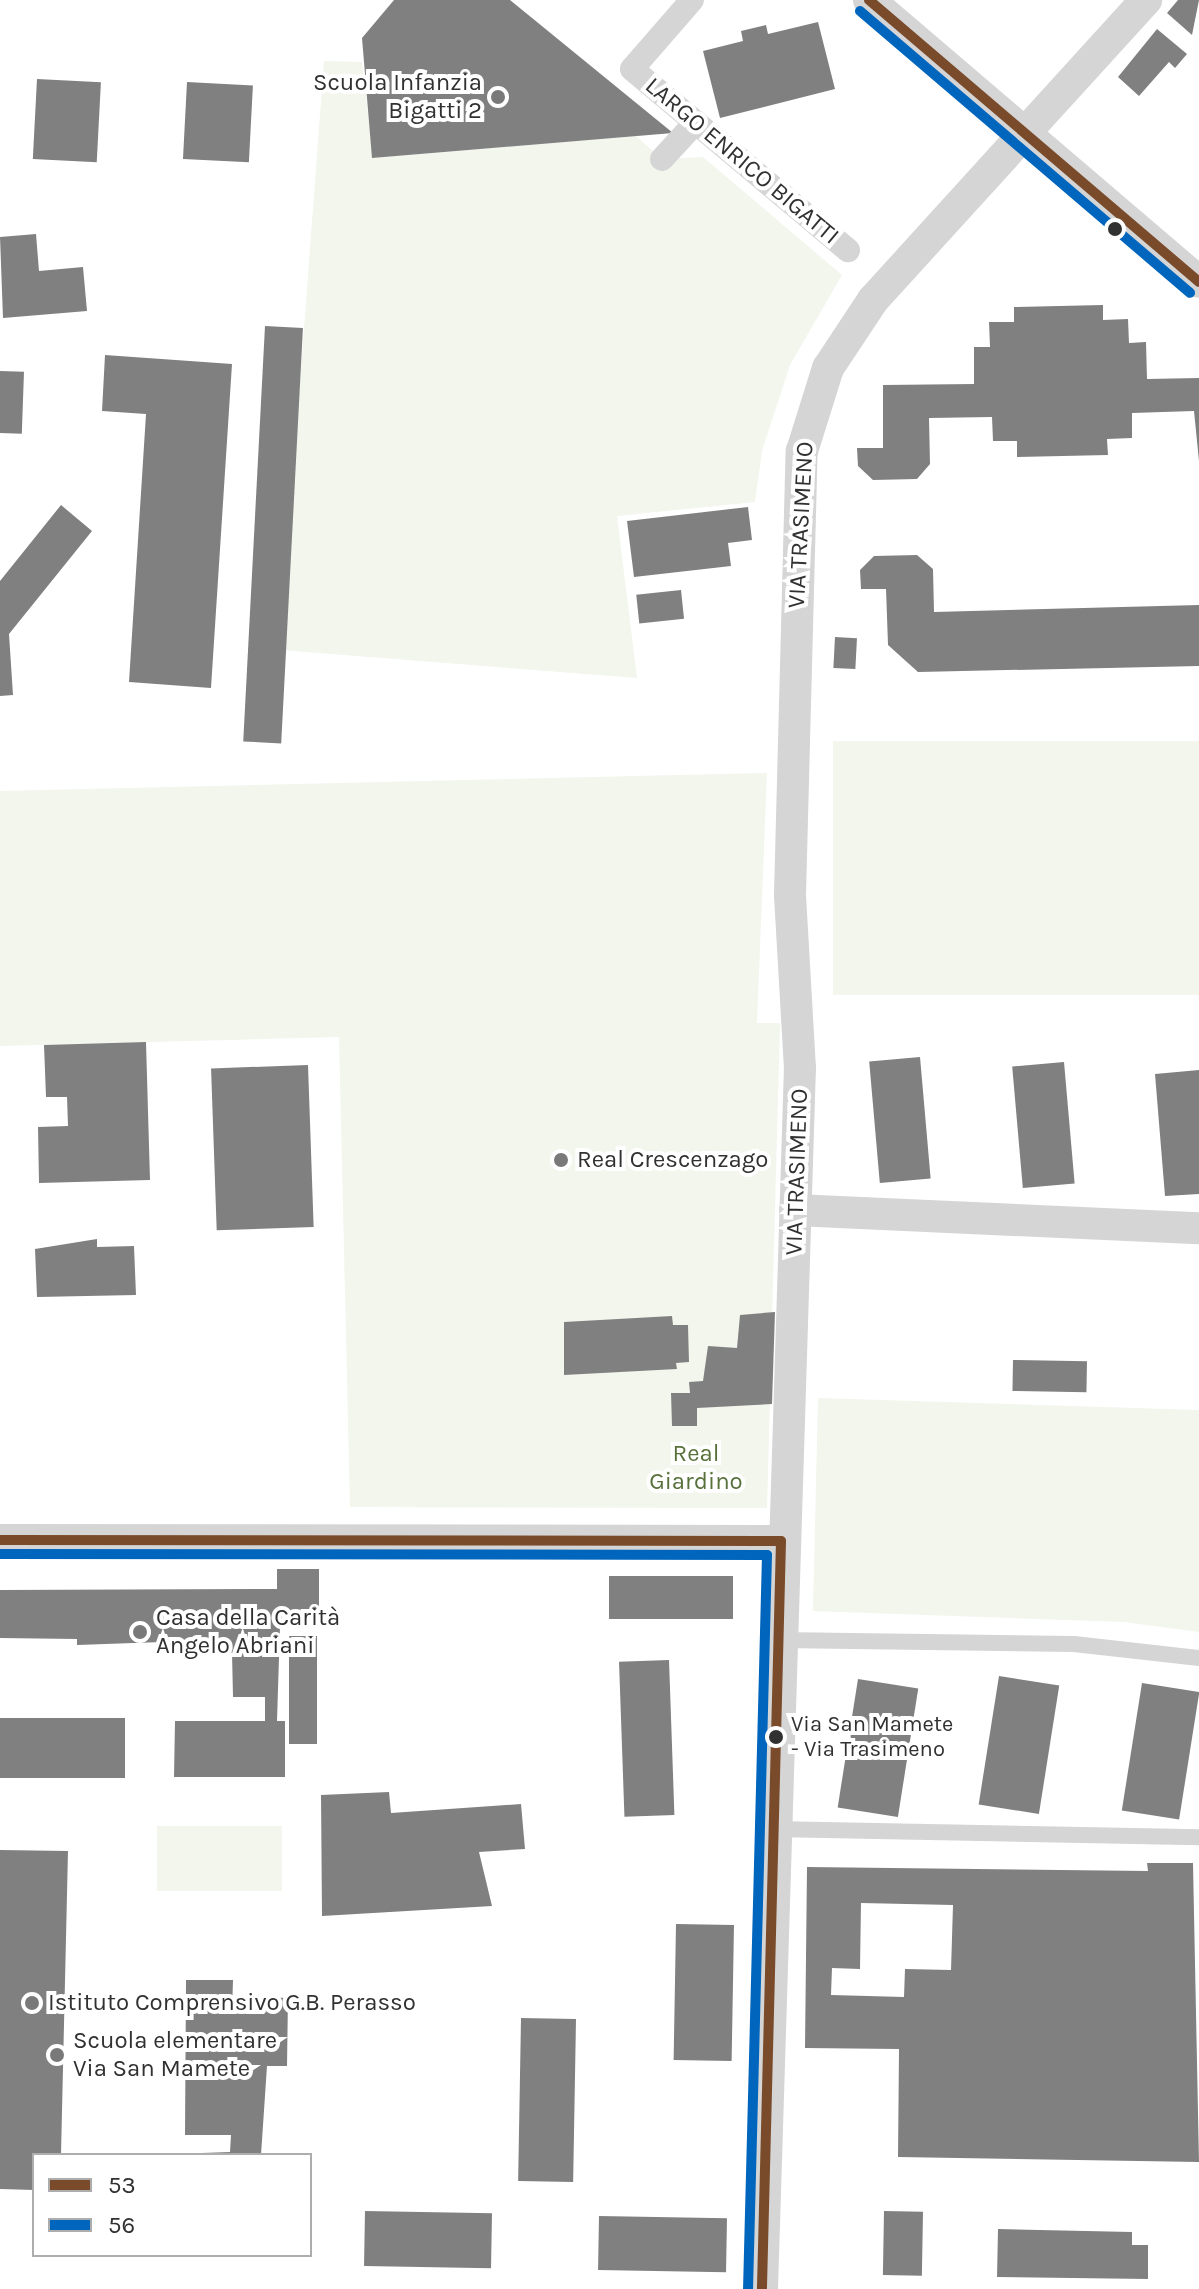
<!DOCTYPE html>
<html>
<head>
<meta charset="utf-8">
<style>
  body { margin:0 }
  #map { position:relative; width:1199px; height:2289px; overflow:hidden; background:#fff; font-family:Karla,sans-serif }
  div>[style] { position:absolute }
  .green>* { inset:0; background:#f2f6ed; transform-origin:0 0 }
  .building>* { inset:0; background:#808080; transform-origin:0 0 }
  .service>* { height:16px; margin:-8px; padding:0 8px; transform-origin:8px; border-radius:8px; background:#d5d5d5 }
  .pedestrian>* { height:24px; margin:-12px; padding:0 12px; transform-origin:12px; border-radius:12px; background:#d5d5d5 }
  .minor>* { height:32px; margin:-16px; padding:0 16px; transform-origin:16px; border-radius:16px; background:#d5d5d5 }
  .bus-1>* { height:10px; margin:-5px; padding:0 5px; transform-origin:5px; border-radius:5px; background:#7a4b2a }
  .bus-2>* { height:10px; margin:-5px; padding:0 5px; transform-origin:5px; border-radius:5px; background:#0065bd }
  .dots>* { width:22px; height:22px; translate:-50% -50%; box-sizing:border-box; border:4px solid #fff; border-radius:50% }
  span { translate:-50% -50%; white-space:nowrap; text-align:center; line-height:1.15; -webkit-text-stroke:8px #fff; paint-order:stroke }
  .bus-label { font-size:22px; color:#313131 }
  .left { translate:0 -50%; text-align:left }
  .poi-label { font-size:24px; color:#313131 }
  .right { translate:-100% -50%; text-align:right }
  .street-label { font-size:24px; color:#313131 }
  .park-label { font-size:24px; color:#58713b }
  .legend { position:absolute; left:32px; top:2153px; width:280px; height:104px; box-sizing:border-box; background:#fff; border:2px solid #adadad; margin:0; padding:10px 14px; list-style:none; font-size:24px; color:#313131 }
  .legend li { display:flex; align-items:center; gap:16px; height:40px }
  .legend b { width:40px; border:2px solid #adadad }
</style>
</head>
<body>
<div id="map">
  <div class="green">
    <i style="clip-path:polygon(324px 61px,362px 62px,373px 158px,636px 136px,662px 159px,703px 157px,842px 275px,790px 365px,762px 451px,755px 502px,617px 516px,637px 678px,280px 650px)"></i>
    <i style="left:1199px;top:741px;width:254px;height:366px;rotate:90deg"></i>
    <i style="clip-path:polygon(767px 773px,757px 1023px,780px 1023px,767px 1508px,350px 1507px,339px 1037px,0 1046px,0 791px)"></i>
    <i style="clip-path:polygon(818px 1398px,1199px 1410px,1199px 1632px,1124px 1622px,813px 1611px)"></i>
    <i style="left:157px;top:1826px;width:125px;height:65px"></i>
  </div>
  <div class="building">
    <i style="clip-path:polygon(394px 0,510px 0,673px 133px,372px 158px,362px 38px)"></i>
    <i style="clip-path:polygon(1178px 0,1199px 0,1192px 35px,1167px 13px)"></i>
    <i style="clip-path:polygon(818px 22px,835px 89px,720px 118px,703px 51px,743px 41px,741px 31px,766px 25px,768px 34px)"></i>
    <i style="clip-path:polygon(1157px 29px,1187px 54px,1175px 68px,1169px 62px,1139px 96px,1118px 77px)"></i>
    <i style="left:37px;top:79px;width:64px;height:80px;rotate:3deg"></i>
    <i style="left:187px;top:82px;width:66px;height:77px;rotate:3deg"></i>
    <i style="clip-path:polygon(36px 234px,39px 271px,83px 267px,87px 311px,3px 318px,0 237px)"></i>
    <i style="clip-path:polygon(1103px 305px,1103px 320px,1128px 319px,1129px 343px,1146px 342px,1147px 379px,1199px 378px,1199px 461px,1194px 411px,1132px 413px,1132px 438px,1107px 439px,1108px 455px,1017px 457px,1017px 441px,993px 441px,992px 417px,929px 418px,930px 464px,917px 479px,873px 480px,858px 466px,857px 448px,883px 448px,883px 385px,974px 384px,974px 347px,990px 347px,989px 322px,1014px 322px,1014px 307px)"></i>
    <i style="left:265px;top:326px;width:38px;height:416px;rotate:3deg"></i>
    <i style="clip-path:polygon(105px 355px,232px 364px,211px 688px,129px 682px,146px 414px,102px 411px)"></i>
    <i style="left:0;top:371px;width:24px;height:62px;rotate:2deg"></i>
    <i style="clip-path:polygon(61px 505px,92px 531px,9px 634px,13px 695px,0 696px,0 581px)"></i>
    <i style="clip-path:polygon(748px 507px,752px 540px,728px 543px,731px 566px,634px 577px,627px 521px)"></i>
    <i style="clip-path:polygon(917px 555px,933px 569px,934px 612px,1199px 605px,1199px 666px,918px 672px,888px 645px,886px 589px,861px 589px,860px 570px,874px 556px)"></i>
    <i style="left:681px;top:590px;width:29px;height:45px;rotate:84deg"></i>
    <i style="left:835px;top:637px;width:22px;height:31px;rotate:3deg"></i>
    <i style="clip-path:polygon(146px 1042px,150px 1180px,39px 1183px,38px 1127px,68px 1126px,67px 1097px,46px 1097px,44px 1045px)"></i>
    <i style="left:920px;top:1057px;width:122px;height:51px;rotate:85deg"></i>
    <i style="left:1064px;top:1062px;width:122px;height:52px;rotate:85deg"></i>
    <i style="left:308px;top:1065px;width:162px;height:97px;rotate:88deg"></i>
    <i style="clip-path:polygon(1199px 1070px,1199px 1194px,1165px 1196px,1155px 1074px)"></i>
    <i style="clip-path:polygon(97px 1239px,97px 1247px,134px 1246px,136px 1295px,37px 1297px,35px 1249px)"></i>
    <i style="clip-path:polygon(775px 1312px,772px 1404px,697px 1408px,697px 1426px,672px 1426px,671px 1393px,690px 1393px,689px 1382px,703px 1381px,708px 1346px,737px 1348px,740px 1315px)"></i>
    <i style="clip-path:polygon(672px 1316px,673px 1325px,688px 1325px,689px 1362px,676px 1363px,677px 1369px,564px 1375px,564px 1322px)"></i>
    <i style="left:1013px;top:1360px;width:74px;height:31px;rotate:1deg"></i>
    <i style="clip-path:polygon(277px 1569px,319px 1569px,319px 1626px,280px 1626px,277px 1721px,285px 1721px,285px 1777px,174px 1777px,175px 1721px,265px 1721px,265px 1697px,233px 1697px,232px 1653px,219px 1640px,77px 1645px,77px 1639px,0 1638px,0 1590px,277px 1589px)"></i>
    <i style="left:609px;top:1576px;width:124px;height:43px"></i>
    <i style="left:289px;top:1636px;width:28px;height:108px"></i>
    <i style="left:669px;top:1660px;width:155px;height:50px;rotate:88deg"></i>
    <i style="left:999px;top:1676px;width:61px;height:130px;rotate:9deg"></i>
    <i style="left:858px;top:1679px;width:61px;height:130px;rotate:9deg"></i>
    <i style="left:1142px;top:1683px;width:58px;height:129px;rotate:9deg"></i>
    <i style="left:0;top:1718px;width:125px;height:60px"></i>
    <i style="clip-path:polygon(389px 1792px,391px 1813px,521px 1804px,525px 1849px,479px 1852px,492px 1906px,322px 1916px,321px 1795px)"></i>
    <i style="clip-path:polygon(0 1850px,68px 1851px,61px 2155px,34px 2155px,34px 2190px,0 2189px)"></i>
    <i style="clip-path:polygon(evenodd,1147px 1863px,1193px 1863px,1199px 2162px,898px 2157px,899px 2049px,805px 2048px,807px 1867px,1148px 1871px,1147px 1863px,861px 1903px,953px 1905px,951px 1970px,905px 1969px,904px 1997px,831px 1995px,832px 1968px,860px 1969px,861px 1903px)"></i>
    <i style="left:676px;top:1924px;width:58px;height:136px;rotate:1deg"></i>
    <i style="clip-path:polygon(186px 1980px,233px 1980px,232px 2013px,257px 2014px,257px 1997px,288px 1998px,287px 2066px,267px 2066px,261px 2155px,146px 2155px,230px 2152px,231px 2135px,185px 2135px)"></i>
    <i style="left:521px;top:2018px;width:55px;height:163px;rotate:1deg"></i>
    <i style="left:365px;top:2211px;width:127px;height:55px;rotate:1deg"></i>
    <i style="left:884px;top:2211px;width:39px;height:64px;rotate:1deg"></i>
    <i style="left:599px;top:2216px;width:128px;height:54px;rotate:1deg"></i>
    <i style="clip-path:polygon(998px 2229px,1132px 2232px,1132px 2245px,1148px 2245px,1148px 2279px,997px 2277px)"></i>
  </div>
  <div class="service">
    <i style="left:779px;top:1640px;width:295px;rotate:0.8deg"></i>
    <i style="left:1074px;top:1644px;width:126px;rotate:6.4deg"></i>
    <i style="left:773px;top:1829px;width:426px;rotate:1.1deg"></i>
  </div>
  <div class="pedestrian">
    <i style="left:692px;top:0;width:91px;rotate:131deg"></i>
    <i style="left:632px;top:69px;width:282px;rotate:40deg"></i>
    <i style="left:662px;top:159px;width:50px;rotate:-47.4deg"></i>
  </div>
  <div class="minor">
    <i style="left:869px;top:0;width:434px;rotate:40.5deg"></i>
    <i style="left:795px;top:1210px;width:404px;rotate:2.6deg"></i>
    <i style="left:0;top:1540px;width:781px;rotate:0.07deg"></i>
    <i style="left:762px;top:2289px;width:1221px;rotate:-88.22deg"></i>
    <i style="left:800px;top:1069px;width:174px;rotate:-93.3deg"></i>
    <i style="left:790px;top:895px;width:444px;rotate:-88.5deg"></i>
    <i style="left:802px;top:451px;width:87px;rotate:-72.6deg"></i>
    <i style="left:828px;top:368px;width:82px;rotate:-56.5deg"></i>
    <i style="left:873px;top:300px;width:406px;rotate:-47.7deg"></i>
  </div>
  <div class="bus-1">
    <i style="left:869px;top:0;width:434px;rotate:40.5deg"></i>
    <i style="left:0;top:1540px;width:781px;rotate:0.07deg"></i>
    <i style="left:781px;top:1541px;width:748px;rotate:91.46deg"></i>
  </div>
  <div class="bus-2">
    <i style="left:860px;top:11px;width:434px;rotate:40.5deg"></i>
    <i style="left:0;top:1554px;width:767px;rotate:0.07deg"></i>
    <i style="left:767px;top:1555px;width:734px;rotate:91.48deg"></i>
  </div>
  <div class="dots">
    <i style="left:498px;top:97px;background:#797979"></i>
    <i style="left:1115px;top:229px;background:#313131"></i>
    <i style="left:561px;top:1160px;background:#797979"></i>
    <i style="left:140px;top:1632px;background:#797979"></i>
    <i style="left:776px;top:1737px;background:#313131"></i>
    <i style="left:32px;top:2003px;background:#797979"></i>
    <i style="left:57px;top:2055px;background:#797979"></i>
  </div>
  <div class="bus-label">
    <span class="left" style="left:791px;top:1737px">Via San Mamete<br>- Via Trasimeno</span>
  </div>
  <div class="poi-label">
    <span class="right" style="left:482px;top:97px">Scuola Infanzia<br>Bigatti 2</span>
    <span class="left" style="left:577px;top:1160px">Real Crescenzago</span>
    <span class="left" style="left:156px;top:1632px">Casa della Carità<br>Angelo Abriani</span>
    <span class="left" style="left:48px;top:2003px">Istituto Comprensivo G.B. Perasso</span>
    <span class="left" style="left:73px;top:2055px">Scuola elementare<br>Via San Mamete</span>
  </div>
  <div class="street-label">
    <span style="left:742px;top:161px;rotate:40deg">LARGO ENRICO BIGATTI</span>
    <span style="left:801px;top:525px;rotate:-87deg">VIA TRASIMENO</span>
    <span style="left:797px;top:1172px;rotate:-88deg">VIA TRASIMENO</span>
  </div>
  <div class="park-label">
    <span style="left:696px;top:1468px">Real<br>Giardino</span>
  </div>
  <ul class="legend">
  <li><b style="height:10px;background:#7a4b2a"></b>53</li>
  <li><b style="height:10px;background:#0065bd"></b>56</li>
  </ul>
</div>
</body>
</html>
